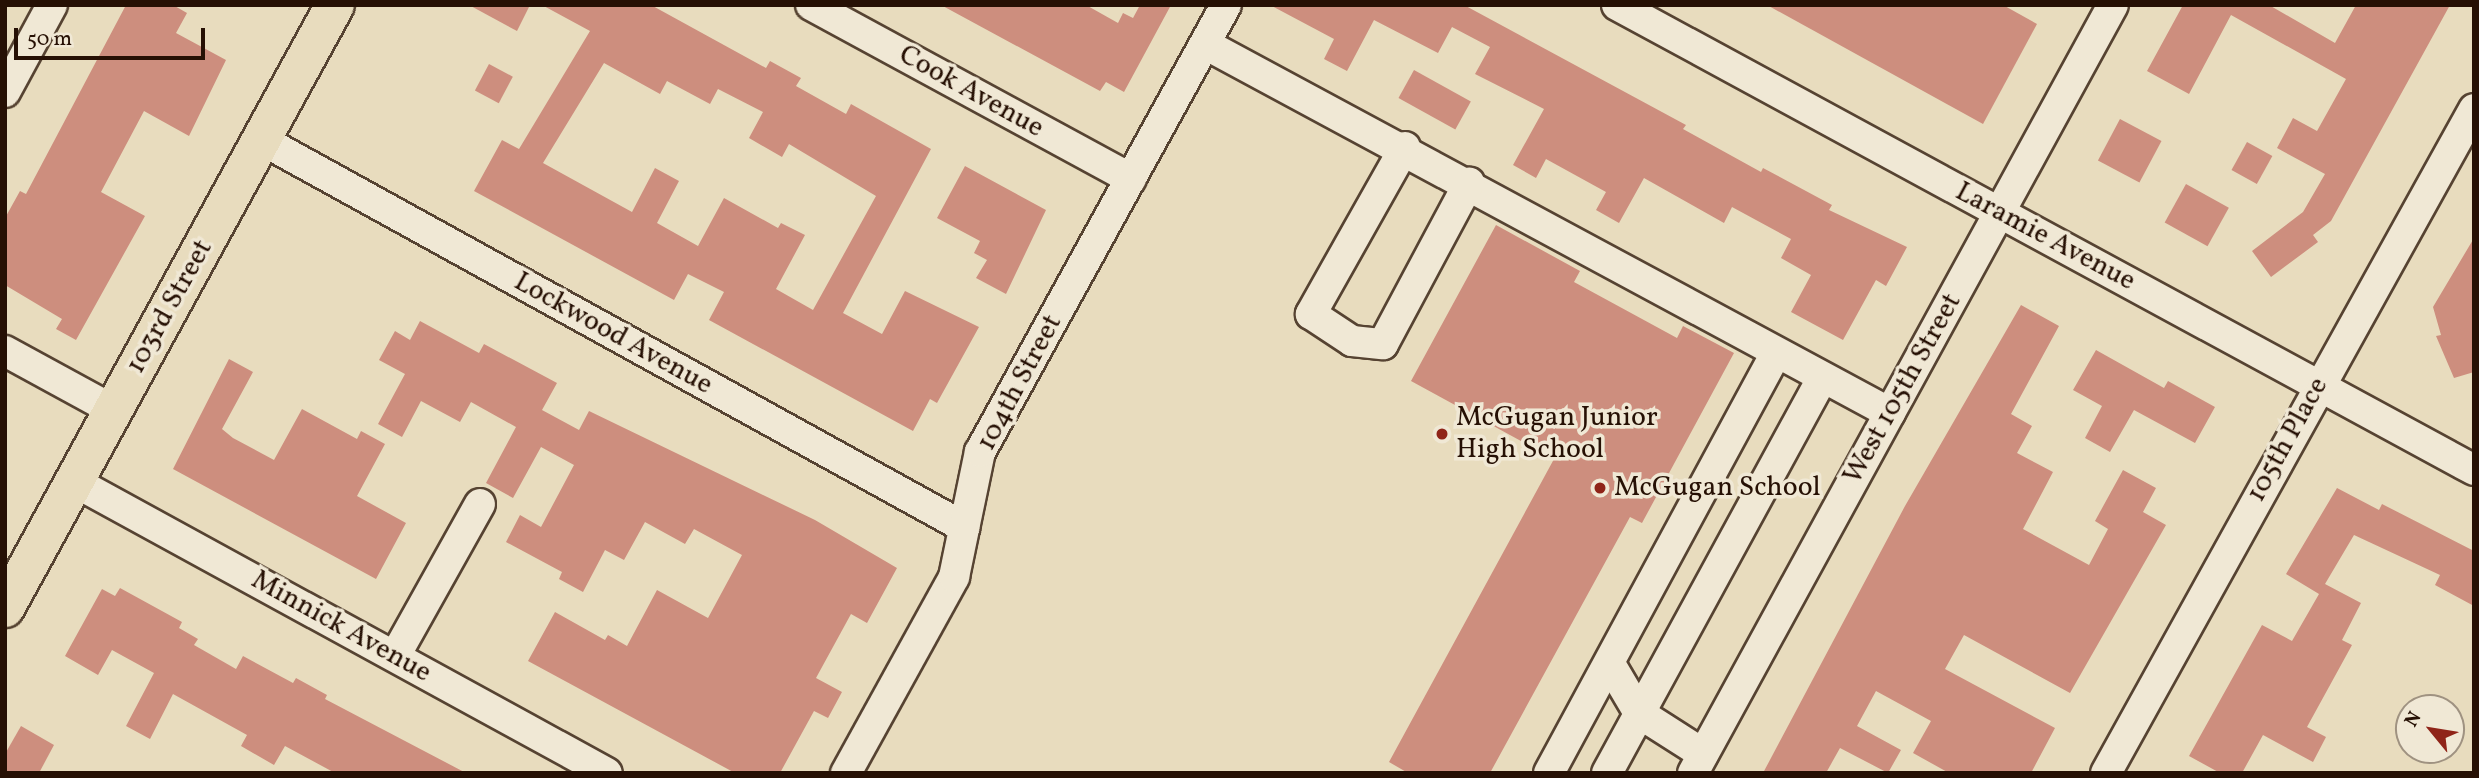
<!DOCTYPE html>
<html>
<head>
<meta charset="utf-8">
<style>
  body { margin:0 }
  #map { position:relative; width:2479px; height:778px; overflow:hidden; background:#e8dcbe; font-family:Vollkorn,serif }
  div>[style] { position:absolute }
  .building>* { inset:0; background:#cd8e7e; transform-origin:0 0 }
  .roads { filter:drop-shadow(2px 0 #564332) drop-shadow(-2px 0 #564332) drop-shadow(0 2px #564332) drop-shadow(0 -2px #564332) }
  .minor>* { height:30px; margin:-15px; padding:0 15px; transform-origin:15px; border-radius:15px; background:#f0e8d5 }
  .major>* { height:38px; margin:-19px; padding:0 19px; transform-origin:19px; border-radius:19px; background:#e8dcbe }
  .dots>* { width:19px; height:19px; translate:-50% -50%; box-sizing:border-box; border:4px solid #f0e8d5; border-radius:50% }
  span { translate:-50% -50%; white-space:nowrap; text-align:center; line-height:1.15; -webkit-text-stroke:7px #f0e8d5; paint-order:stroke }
  .street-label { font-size:28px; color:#261004 }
  .poi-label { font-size:28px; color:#261004 }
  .left { translate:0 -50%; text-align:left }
  .frame { position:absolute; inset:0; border:7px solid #261004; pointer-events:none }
  .north { position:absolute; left:2395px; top:694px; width:70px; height:70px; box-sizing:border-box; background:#f0e8d5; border:2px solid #9f9281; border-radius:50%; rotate:300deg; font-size:19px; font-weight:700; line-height:28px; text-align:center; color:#261004 }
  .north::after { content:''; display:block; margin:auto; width:24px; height:32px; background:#8f2418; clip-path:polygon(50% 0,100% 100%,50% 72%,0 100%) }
  .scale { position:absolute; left:14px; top:28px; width:191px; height:32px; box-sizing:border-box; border:4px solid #261004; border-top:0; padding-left:9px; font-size:21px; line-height:24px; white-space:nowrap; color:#261004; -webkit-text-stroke:5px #f0e8d5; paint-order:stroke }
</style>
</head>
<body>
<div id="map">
  <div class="building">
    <i style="clip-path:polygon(126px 5px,173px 5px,187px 13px,176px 33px,226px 60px,189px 136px,144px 111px,101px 192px,145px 216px,76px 340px,56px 329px,62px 319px,5px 285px,5px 218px,20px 191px,26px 194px)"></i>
    <i style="clip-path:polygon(469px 5px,530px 5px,517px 31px)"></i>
    <i style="clip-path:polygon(evenodd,542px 5px,651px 5px,766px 68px,770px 61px,801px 78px,796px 86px,846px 114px,851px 104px,931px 149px,843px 313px,882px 334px,905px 291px,979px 327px,937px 403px,930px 399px,913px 431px,709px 320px,724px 292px,688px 274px,674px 300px,474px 191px,502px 140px,519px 149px,590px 31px,542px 5px,604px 63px,660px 94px,667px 81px,710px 104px,718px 89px,763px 112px,749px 138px,782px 157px,789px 144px,876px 196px,813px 310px,776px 289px,805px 235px,781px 223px,778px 228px,724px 198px,698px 246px,657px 223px,679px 181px,655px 168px,632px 212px,543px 163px,604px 63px)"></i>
    <i style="clip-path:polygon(941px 5px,1086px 5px,1118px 23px,1123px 13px,1133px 18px,1140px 5px,1171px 5px,1124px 92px,1106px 82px,1100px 91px)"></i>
    <i style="clip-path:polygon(1270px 5px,1464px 5px,1686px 125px,1683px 129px,1761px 172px,1763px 168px,1832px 205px,1829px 210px,1907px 247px,1886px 286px,1876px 280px,1843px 340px,1791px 312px,1811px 275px,1781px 258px,1791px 239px,1732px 207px,1724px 223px,1644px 178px,1619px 223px,1596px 210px,1606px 192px,1546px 159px,1536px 178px,1513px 165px,1544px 109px,1475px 74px,1490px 47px,1452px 27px,1438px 53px,1374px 20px,1347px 71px,1324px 59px,1334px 39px)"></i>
    <i style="clip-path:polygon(1767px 5px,2003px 5px,2037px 24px,1983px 124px)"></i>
    <i style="clip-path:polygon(2183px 5px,2269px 5px,2335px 43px,2356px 5px,2450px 5px,2331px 221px,2313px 235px,2318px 242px,2271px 277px,2252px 251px,2303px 212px,2325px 174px,2277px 148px,2293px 118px,2317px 131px,2346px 79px,2231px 15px,2189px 94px,2147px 71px)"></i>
    <i style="left:489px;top:64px;width:27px;height:30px;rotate:28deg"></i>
    <i style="left:1414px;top:70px;width:65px;height:32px;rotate:29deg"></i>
    <i style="left:2120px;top:119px;width:47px;height:47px;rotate:28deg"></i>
    <i style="left:2247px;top:142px;width:29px;height:32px;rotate:29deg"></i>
    <i style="clip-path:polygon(965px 166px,1046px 210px,1006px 294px,976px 278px,987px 260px,974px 253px,980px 241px,937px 218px)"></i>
    <i style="left:2186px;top:184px;width:49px;height:44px;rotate:29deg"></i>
    <i style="clip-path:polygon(1496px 225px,1580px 271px,1574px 282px,1677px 338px,1683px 326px,1734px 353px,1642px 523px,1630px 517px,1490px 773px,1408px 773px,1389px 762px,1554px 459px,1411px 381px)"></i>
    <i style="clip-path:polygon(2474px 238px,2474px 372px,2454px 378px,2436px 336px,2441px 335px,2433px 307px)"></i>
    <i style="clip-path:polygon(2021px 305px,2059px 326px,2011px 414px,2032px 426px,2017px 453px,2053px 472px,2023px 529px,2089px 565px,2108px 529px,2095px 521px,2123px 470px,2156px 488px,2143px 512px,2166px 525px,2070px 693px,1964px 635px,1945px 669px,2055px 728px,2031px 773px,1949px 773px,1913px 753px,1931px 721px,1876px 691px,1857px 726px,1901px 750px,1888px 773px,1840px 748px,1826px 773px,1763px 773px,1905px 506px)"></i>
    <i style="clip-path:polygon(420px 321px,479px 353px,484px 344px,557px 383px,542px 410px,579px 430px,589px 411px,815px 520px,897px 568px,867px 623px,851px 614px,816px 678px,842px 692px,828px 718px,814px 711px,780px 773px,735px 773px,528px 661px,555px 612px,605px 640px,608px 635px,627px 646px,657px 590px,708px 618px,742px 555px,694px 529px,685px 544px,645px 522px,624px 560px,605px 550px,583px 592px,559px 579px,562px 572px,506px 542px,520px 515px,541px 527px,574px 465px,541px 447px,513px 498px,486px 483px,516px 427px,471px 402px,460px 422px,421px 401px,402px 437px,378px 424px,405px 374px,379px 360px,395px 331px,410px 340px)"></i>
    <i style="clip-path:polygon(2096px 350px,2164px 388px,2168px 381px,2215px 407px,2195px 443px,2134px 410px,2110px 452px,2085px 438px,2102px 406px,2073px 390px)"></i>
    <i style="clip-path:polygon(229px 359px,253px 372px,222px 429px,233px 438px,274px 460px,302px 409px,357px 439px,361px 431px,385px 444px,357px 496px,406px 523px,376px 579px,173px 469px)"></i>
    <i style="clip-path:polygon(2337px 488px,2379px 510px,2382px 504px,2474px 551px,2474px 606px,2435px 585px,2440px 575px,2354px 535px,2325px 584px,2361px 603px,2342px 640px,2352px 645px,2307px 727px,2326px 737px,2313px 762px,2263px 735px,2242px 773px,2220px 773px,2189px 756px,2262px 625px,2292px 641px,2319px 594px,2286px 574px)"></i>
    <i style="clip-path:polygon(120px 588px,182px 622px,179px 628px,198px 639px,194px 645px,236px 669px,243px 656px,293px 683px,296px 678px,327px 695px,325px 699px,466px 773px,335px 773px,285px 746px,274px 765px,241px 746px,247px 735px,173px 694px,150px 739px,126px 726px,154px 673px,112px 650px,98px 675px,65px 656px,102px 589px,115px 596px)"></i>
    <i style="clip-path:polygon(21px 726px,54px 745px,39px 773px,5px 773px,5px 754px)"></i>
  </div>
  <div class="roads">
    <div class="minor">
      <i style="left:811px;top:5px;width:364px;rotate:28.5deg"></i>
      <i style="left:1617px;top:5px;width:975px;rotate:28.48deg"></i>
      <i style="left:1205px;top:44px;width:778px;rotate:28.31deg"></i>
      <i style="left:5px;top:92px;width:99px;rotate:-61.6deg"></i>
      <i style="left:262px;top:140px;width:802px;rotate:28.87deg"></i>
      <i style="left:1405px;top:147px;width:192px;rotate:119.4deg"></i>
      <i style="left:1311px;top:314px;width:49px;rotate:33.4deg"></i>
      <i style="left:1352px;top:341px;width:31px;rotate:6deg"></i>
      <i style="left:1383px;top:344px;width:183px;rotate:-61.9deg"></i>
      <i style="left:5px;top:351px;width:123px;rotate:28.6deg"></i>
      <i style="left:75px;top:482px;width:606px;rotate:28.68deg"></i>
      <i style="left:395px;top:656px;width:174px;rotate:-60.8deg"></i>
      <i style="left:1610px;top:664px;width:57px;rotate:59.4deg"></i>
      <i style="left:1639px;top:713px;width:76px;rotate:32.6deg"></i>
      <i style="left:846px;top:773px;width:224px;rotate:-61.1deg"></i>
      <i style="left:954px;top:577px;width:128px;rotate:-78.3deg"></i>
      <i style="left:980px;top:452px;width:510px;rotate:-61.17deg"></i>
      <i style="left:1549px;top:773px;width:477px;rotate:-61.6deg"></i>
      <i style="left:1607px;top:773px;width:450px;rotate:-61.4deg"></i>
      <i style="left:1693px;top:773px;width:875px;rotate:-61.33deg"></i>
      <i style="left:2106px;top:773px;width:759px;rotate:-61deg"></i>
    </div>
    <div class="major">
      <i style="left:5px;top:608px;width:687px;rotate:-61.31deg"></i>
    </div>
  </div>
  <div class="dots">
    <i style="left:1442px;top:434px;background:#8f2418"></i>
    <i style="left:1600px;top:488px;background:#8f2418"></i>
  </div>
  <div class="street-label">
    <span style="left:971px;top:92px;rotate:29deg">Cook Avenue</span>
    <span style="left:2045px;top:237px;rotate:28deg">Laramie Avenue</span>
    <span style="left:170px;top:307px;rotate:-61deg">103rd Street</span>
    <span style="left:613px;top:334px;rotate:29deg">Lockwood Avenue</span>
    <span style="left:1020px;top:383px;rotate:-62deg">104th Street</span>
    <span style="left:1903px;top:389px;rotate:-61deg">West 105th Street</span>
    <span style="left:2288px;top:440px;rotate:-61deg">105th Place</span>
    <span style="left:341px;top:627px;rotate:29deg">Minnick Avenue</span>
  </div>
  <div class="poi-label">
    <span class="left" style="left:1456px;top:434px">McGugan Junior<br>High School</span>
    <span class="left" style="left:1614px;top:488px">McGugan School</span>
  </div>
  <div class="frame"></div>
  <div class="north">N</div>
  <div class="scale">50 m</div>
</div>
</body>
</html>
